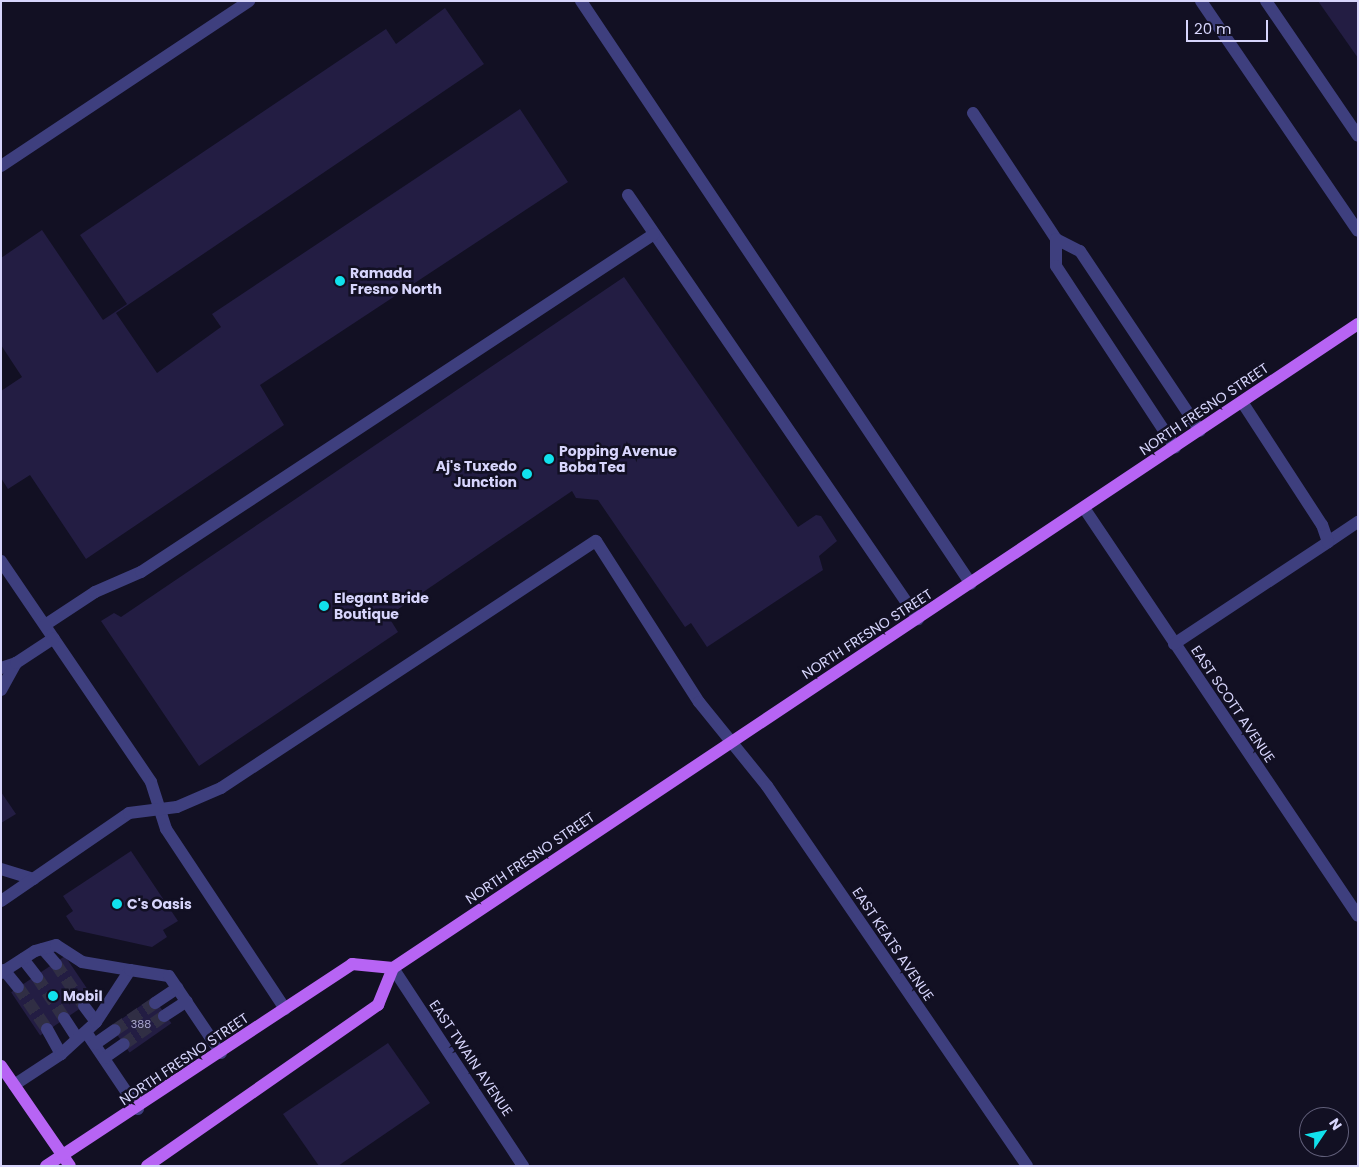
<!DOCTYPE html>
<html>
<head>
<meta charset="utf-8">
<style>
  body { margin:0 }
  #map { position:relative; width:1359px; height:1167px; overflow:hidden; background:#121023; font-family:Poppins,sans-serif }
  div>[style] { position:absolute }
  .building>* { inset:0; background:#231d43; transform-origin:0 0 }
  .minor-tunnel>* { height:12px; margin-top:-6px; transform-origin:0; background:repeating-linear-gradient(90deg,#302e44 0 12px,transparent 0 18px) }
  .minor>* { height:12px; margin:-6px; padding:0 6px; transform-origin:6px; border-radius:6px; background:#3e3f7e }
  .major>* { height:12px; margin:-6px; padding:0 6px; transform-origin:6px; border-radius:6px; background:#b764f4 }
  .dots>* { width:14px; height:14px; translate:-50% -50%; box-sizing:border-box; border:2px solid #121023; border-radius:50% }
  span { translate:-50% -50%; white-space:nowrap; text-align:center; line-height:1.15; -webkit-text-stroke:5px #121023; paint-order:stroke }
  .number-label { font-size:11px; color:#aaa7ce }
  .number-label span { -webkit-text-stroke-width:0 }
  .poi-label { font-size:14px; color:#d7d5fc; font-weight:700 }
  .left { translate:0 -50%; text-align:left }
  .right { translate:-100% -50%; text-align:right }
  .street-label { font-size:14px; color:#d7d5fc }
  .frame { position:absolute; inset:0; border:2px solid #d7d5fc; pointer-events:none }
  .north { position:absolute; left:1299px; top:1107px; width:50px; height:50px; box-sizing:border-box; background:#121023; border:1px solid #615f7a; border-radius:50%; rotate:56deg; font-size:14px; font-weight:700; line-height:20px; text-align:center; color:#d7d5fc }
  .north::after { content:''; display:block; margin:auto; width:18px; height:22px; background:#11e1ec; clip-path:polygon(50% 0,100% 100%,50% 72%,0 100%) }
  .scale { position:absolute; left:1186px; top:20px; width:82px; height:22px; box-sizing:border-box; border:2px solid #d7d5fc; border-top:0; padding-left:6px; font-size:15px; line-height:18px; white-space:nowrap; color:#d7d5fc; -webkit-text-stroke:4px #121023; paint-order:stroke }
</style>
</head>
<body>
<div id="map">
  <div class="building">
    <i style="clip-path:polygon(1318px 1px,1358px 1px,1358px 58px)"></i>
    <i style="clip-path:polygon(445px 8px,484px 64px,116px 313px,157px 373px,221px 327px,212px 314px,520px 109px,568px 182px,260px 385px,284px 425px,86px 559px,30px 475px,8px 489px,1px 478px,1px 391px,22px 377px,1px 345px,1px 258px,42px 230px,103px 320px,127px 304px,80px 235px,386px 29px,396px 44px)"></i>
    <i style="clip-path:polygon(624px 277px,798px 527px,816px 515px,821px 516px,837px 541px,819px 556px,823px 570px,707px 647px,691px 623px,685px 627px,598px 500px,576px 498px,572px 491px,388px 616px,398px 632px,199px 766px,101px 621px,114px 613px,121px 617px)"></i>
    <i style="clip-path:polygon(1px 792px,16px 814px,1px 823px)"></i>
    <i style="clip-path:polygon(131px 851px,178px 921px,163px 930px,167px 937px,152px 947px,75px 930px,66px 916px,73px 911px,63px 896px)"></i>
    <i style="left:65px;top:956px;width:52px;height:65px;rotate:56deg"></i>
    <i style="left:153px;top:997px;width:32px;height:51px;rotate:55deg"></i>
    <i style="clip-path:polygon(388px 1043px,430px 1103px,338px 1166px,319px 1166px,283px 1114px)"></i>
  </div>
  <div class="minor-tunnel">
    <i style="left:56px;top:964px;width:50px;rotate:56.3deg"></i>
    <i style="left:37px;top:977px;width:49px;rotate:56.6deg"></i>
    <i style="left:18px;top:987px;width:51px;rotate:55.4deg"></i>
    <i style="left:115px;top:1030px;width:48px;rotate:-34deg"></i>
    <i style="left:124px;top:1044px;width:49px;rotate:-35deg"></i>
  </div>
  <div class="minor">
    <i style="left:581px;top:1px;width:701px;rotate:56.22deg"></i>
    <i style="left:1201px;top:1px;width:278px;rotate:55.7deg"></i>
    <i style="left:1266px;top:1px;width:163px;rotate:55.7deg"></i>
    <i style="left:973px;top:113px;width:151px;rotate:56.6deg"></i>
    <i style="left:1056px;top:239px;width:27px;rotate:27deg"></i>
    <i style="left:1080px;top:251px;width:216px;rotate:56.3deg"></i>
    <i style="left:1px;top:166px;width:298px;rotate:-33.6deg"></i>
    <i style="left:628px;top:195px;width:514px;rotate:55.63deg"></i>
    <i style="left:1056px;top:239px;width:27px;rotate:90deg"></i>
    <i style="left:1056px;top:266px;width:217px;rotate:56.7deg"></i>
    <i style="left:1084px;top:508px;width:491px;rotate:56.1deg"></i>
    <i style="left:1328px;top:542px;width:36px;rotate:-34deg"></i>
    <i style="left:1px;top:561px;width:267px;rotate:55.8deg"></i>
    <i style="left:151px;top:782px;width:49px;rotate:72.3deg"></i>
    <i style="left:166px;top:829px;width:216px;rotate:56.5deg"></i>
    <i style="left:45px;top:625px;width:60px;rotate:-33.4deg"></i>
    <i style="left:95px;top:592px;width:50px;rotate:-23.5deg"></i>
    <i style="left:141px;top:572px;width:614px;rotate:-33.38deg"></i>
    <i style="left:1174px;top:644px;width:185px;rotate:-33.5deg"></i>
    <i style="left:1328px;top:542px;width:18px;rotate:-109deg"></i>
    <i style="left:1322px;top:525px;width:147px;rotate:-123deg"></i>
    <i style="left:1px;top:668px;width:16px;rotate:-18deg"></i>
    <i style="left:1px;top:690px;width:31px;rotate:-61deg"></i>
    <i style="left:16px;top:663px;width:45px;rotate:-33.3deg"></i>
    <i style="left:1px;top:869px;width:34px;rotate:17deg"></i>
    <i style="left:1px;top:901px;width:155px;rotate:-34.5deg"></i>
    <i style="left:129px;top:813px;width:48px;rotate:-7.1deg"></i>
    <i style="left:177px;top:807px;width:48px;rotate:-23.4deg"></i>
    <i style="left:221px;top:788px;width:449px;rotate:-33.4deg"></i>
    <i style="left:596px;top:541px;width:191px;rotate:57.4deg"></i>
    <i style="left:699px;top:702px;width:108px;rotate:51deg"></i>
    <i style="left:767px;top:786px;width:460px;rotate:55.6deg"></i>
    <i style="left:43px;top:949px;width:20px;rotate:49deg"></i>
    <i style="left:23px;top:959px;width:23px;rotate:52deg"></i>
    <i style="left:393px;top:968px;width:237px;rotate:56.7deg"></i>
    <i style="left:4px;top:970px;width:22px;rotate:51deg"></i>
    <i style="left:1px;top:973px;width:40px;rotate:-32.9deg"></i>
    <i style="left:35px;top:951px;width:22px;rotate:-16deg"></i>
    <i style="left:56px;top:945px;width:31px;rotate:33deg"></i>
    <i style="left:82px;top:962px;width:49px;rotate:9.5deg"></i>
    <i style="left:155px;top:1003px;width:27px;rotate:-34deg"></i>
    <i style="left:84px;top:1006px;width:20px;rotate:53deg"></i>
    <i style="left:164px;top:1016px;width:27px;rotate:-33deg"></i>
    <i style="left:64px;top:1018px;width:24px;rotate:57deg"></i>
    <i style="left:47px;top:1029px;width:29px;rotate:61deg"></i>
    <i style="left:86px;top:1032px;width:93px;rotate:56deg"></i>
    <i style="left:95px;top:1044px;width:24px;rotate:-35deg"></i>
    <i style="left:104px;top:1058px;width:24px;rotate:-35deg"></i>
    <i style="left:14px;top:1085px;width:56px;rotate:-33.4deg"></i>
    <i style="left:61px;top:1054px;width:47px;rotate:-42.4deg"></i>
    <i style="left:96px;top:1022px;width:62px;rotate:-56.8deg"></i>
    <i style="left:130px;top:970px;width:39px;rotate:9deg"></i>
    <i style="left:169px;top:976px;width:93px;rotate:56deg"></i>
  </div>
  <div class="major">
    <i style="left:1px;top:1066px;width:121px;rotate:55.4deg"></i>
    <i style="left:46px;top:1166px;width:367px;rotate:-33.4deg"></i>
    <i style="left:352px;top:964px;width:41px;rotate:5.6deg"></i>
    <i style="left:147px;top:1166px;width:282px;rotate:-34.9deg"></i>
    <i style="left:378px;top:1005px;width:40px;rotate:-68deg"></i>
    <i style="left:393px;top:968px;width:1160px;rotate:-33.72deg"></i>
  </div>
  <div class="dots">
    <i style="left:340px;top:281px;background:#11e1ec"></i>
    <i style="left:549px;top:459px;background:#11e1ec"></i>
    <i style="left:527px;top:474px;background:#11e1ec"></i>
    <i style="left:324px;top:606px;background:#11e1ec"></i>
    <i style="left:117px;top:904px;background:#11e1ec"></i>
    <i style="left:53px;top:996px;background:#11e1ec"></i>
  </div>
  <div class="number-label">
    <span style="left:141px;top:1024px">388</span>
  </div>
  <div class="poi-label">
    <span class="left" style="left:350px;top:281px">Ramada<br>Fresno North</span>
    <span class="left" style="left:559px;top:459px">Popping Avenue<br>Boba Tea</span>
    <span class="right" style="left:517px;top:474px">Aj's Tuxedo<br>Junction</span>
    <span class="left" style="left:334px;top:606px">Elegant Bride<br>Boutique</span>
    <span class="left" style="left:127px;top:904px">C's Oasis</span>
    <span class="left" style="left:63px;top:996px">Mobil</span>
  </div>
  <div class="street-label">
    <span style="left:1204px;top:409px;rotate:-34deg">NORTH FRESNO STREET</span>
    <span style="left:867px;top:634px;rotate:-33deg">NORTH FRESNO STREET</span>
    <span style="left:1233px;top:704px;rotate:56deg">EAST SCOTT AVENUE</span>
    <span style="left:530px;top:858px;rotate:-34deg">NORTH FRESNO STREET</span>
    <span style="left:893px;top:944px;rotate:56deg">EAST KEATS AVENUE</span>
    <span style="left:471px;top:1058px;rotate:56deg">EAST TWAIN AVENUE</span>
    <span style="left:184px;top:1059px;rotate:-34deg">NORTH FRESNO STREET</span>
  </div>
  <div class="frame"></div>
  <div class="north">N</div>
  <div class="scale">20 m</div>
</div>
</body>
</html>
